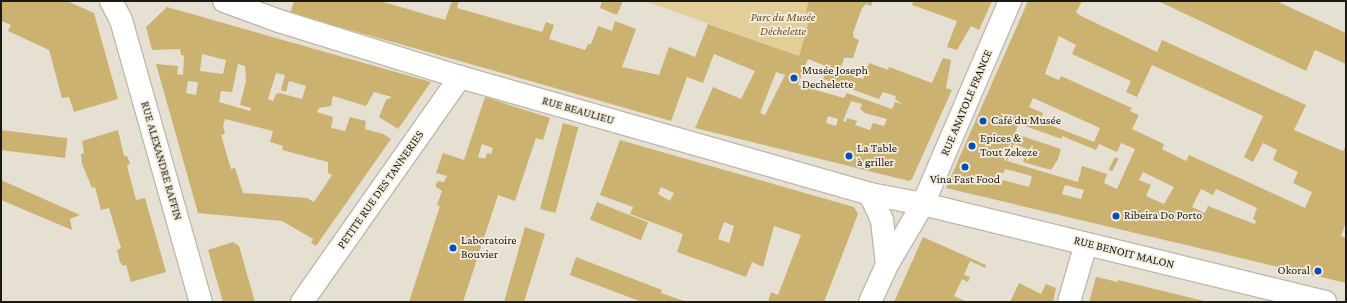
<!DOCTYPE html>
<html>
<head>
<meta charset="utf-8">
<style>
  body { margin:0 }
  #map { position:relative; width:1347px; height:303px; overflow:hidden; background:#e6e0d3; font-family:"Crimson Pro",serif }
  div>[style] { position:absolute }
  .green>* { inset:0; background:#e4ce98 }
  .building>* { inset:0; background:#ccb271; transform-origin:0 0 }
  .roads { filter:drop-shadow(1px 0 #beb9ac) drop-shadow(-1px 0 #beb9ac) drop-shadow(0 1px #beb9ac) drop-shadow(0 -1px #beb9ac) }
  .street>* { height:22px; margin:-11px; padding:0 11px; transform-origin:11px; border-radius:11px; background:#fff }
  .secondary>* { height:22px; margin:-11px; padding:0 11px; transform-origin:11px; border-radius:11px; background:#fff }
  .dots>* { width:11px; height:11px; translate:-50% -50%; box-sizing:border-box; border:2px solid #f3ede0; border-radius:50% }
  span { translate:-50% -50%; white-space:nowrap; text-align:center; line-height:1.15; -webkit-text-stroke:3.5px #f3ede0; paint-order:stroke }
  .park-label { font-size:12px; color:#675422; font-style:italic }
  .poi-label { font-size:12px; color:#1c1a15 }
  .left { translate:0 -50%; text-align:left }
  .right { translate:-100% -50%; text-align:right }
  .street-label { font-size:12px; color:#1c1a15 }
  .frame { position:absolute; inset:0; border:2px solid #1c1a15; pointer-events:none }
</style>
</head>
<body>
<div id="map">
  <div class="green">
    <i style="clip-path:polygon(645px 1px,809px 1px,810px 17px,799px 56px)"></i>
  </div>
  <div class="building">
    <i style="clip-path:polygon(1px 1px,67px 1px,94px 13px,118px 99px,74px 112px,69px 97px,62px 98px,49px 50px,8px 31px,11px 25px,1px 21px)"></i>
    <i style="clip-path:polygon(evenodd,294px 1px,380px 1px,445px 20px,452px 1px,459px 1px,457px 8px,542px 32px,546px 22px,554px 25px,549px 39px,585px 50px,588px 44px,591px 44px,598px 26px,612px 31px,615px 21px,636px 29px,622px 67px,659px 75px,669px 47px,695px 57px,708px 24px,799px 56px,810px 17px,806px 11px,809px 1px,873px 1px,871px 6px,866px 4px,862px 8px,853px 33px,854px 38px,859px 40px,853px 58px,844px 58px,840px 71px,863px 79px,869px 63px,888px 70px,889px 67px,932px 83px,943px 58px,951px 60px,946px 88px,952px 90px,912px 179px,909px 181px,695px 128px,713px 87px,741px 99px,755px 71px,714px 54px,703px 83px,687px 77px,671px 121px,290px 13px,294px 1px,808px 59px,828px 67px,823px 79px,879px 99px,883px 92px,896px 96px,895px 99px,902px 104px,895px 102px,892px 109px,847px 93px,844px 98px,798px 85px,808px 59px,294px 1px,776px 72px,785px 75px,765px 115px,760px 113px,776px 72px,294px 1px,851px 101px,862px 104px,860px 109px,865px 113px,887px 119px,884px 126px,873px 123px,870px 130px,855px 125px,857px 121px,847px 118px,846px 122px,843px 121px,851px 101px,294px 1px,828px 116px,838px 119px,836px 126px,826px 123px,828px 116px)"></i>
    <i style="clip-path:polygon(602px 1px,623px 1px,617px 15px,600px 8px)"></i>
    <i style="clip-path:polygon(913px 1px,992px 1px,979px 30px,971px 26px,957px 50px,947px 47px,957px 21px,912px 5px)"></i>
    <i style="clip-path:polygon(evenodd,1028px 1px,1082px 1px,1076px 12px,1081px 16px,1157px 52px,1162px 40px,1306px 105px,1294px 130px,1343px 151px,1346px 145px,1346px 222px,1341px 236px,1346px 238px,1346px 283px,946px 188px,1028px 1px,1059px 36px,1076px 45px,1072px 54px,1131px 81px,1126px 92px,1137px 97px,1152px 65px,1263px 116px,1244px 157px,1253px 162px,1263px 143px,1277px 150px,1273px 160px,1298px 172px,1293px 183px,1312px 192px,1305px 208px,1189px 155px,1186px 161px,1162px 149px,1164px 144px,1132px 129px,1139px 115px,1130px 111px,1132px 108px,1061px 76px,1059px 80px,1045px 74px,1059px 36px,1028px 1px,1033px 98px,1100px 128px,1094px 142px,1040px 121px,1043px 113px,1029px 107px,1033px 98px,1028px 1px,1020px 121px,1025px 126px,1056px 137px,1062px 139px,1062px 136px,1096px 150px,1099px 144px,1117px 152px,1121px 143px,1135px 149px,1117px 189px,1104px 183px,1107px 174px,1082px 166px,1078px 182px,1007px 161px,1014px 144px,1027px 149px,1023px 162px,1051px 170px,1058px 159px,1061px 149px,1019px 135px,1013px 138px,1020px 121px,1028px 1px,1005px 169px,1032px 176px,1029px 187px,1003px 180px,1001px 185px,993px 183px,997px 172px,1004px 173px,1005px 169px,1028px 1px,1143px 172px,1174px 187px,1164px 204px,1146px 196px,1151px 185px,1139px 180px,1143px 172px,1028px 1px,1065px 185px,1084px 190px,1081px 199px,1062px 194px,1065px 185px,1028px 1px,1201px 189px,1213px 195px,1216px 189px,1257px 208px,1253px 219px,1256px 221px,1255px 224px,1208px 206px,1205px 213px,1192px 207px,1201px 189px)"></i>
    <i style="clip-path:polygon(1158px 1px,1276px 1px,1346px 33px,1346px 64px,1315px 50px,1306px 71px)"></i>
    <i style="clip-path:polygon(evenodd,167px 7px,431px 82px,398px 129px,379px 117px,386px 100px,392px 97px,374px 92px,366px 106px,333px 96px,331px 106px,319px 108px,317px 112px,333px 117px,331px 128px,345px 131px,350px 117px,366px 121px,365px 129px,383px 134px,391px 139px,316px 246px,311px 243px,313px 239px,282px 221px,198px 213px,156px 64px,178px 66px,177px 74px,183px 75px,184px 56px,181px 55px,180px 49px,152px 50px,146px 27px,167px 7px,202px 54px,226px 60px,223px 74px,200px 71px,202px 54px,167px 7px,238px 64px,245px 66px,246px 81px,240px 105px,251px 108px,250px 111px,219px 102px,221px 91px,232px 92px,238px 64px,167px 7px,276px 73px,285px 75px,281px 90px,286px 92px,289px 81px,306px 86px,302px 99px,280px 93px,276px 94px,273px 101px,268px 99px,276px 73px,167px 7px,188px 81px,198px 82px,196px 95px,186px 93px,188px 81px,167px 7px,225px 119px,273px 131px,270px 142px,283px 146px,282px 150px,328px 162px,328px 173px,332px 175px,314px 202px,307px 198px,243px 193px,235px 168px,231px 169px,221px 135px,225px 134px,223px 126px,225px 119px)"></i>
    <i style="clip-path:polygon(evenodd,485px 97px,550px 118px,543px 140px,536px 138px,515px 201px,498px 195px,463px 302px,409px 302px,440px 206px,437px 205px,442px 191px,436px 187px,436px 184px,438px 181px,444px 182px,447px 176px,436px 173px,443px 153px,464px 160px,485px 97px,482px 144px,493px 148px,491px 154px,487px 153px,485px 159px,478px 157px,482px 144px)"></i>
    <i style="left:563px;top:123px;width:16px;height:89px;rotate:15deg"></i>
    <i style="left:1px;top:130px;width:67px;height:20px;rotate:7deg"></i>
    <i style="clip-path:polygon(118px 130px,124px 156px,127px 156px,130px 163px,127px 166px,136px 200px,145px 198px,166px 272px,131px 282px,126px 265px,123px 266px,120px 262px,117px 250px,121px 248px,109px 208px,101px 210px,95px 187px,92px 188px,82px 164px,81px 154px,84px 153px,82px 141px)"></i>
    <i style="clip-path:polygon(evenodd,620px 140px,854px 207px,858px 214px,824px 302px,768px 302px,771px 292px,778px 295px,801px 235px,774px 226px,763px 267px,752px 262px,746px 277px,677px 252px,683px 234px,630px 214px,633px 207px,600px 195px,620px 140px,661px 187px,674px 193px,670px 201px,658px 194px,661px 187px,620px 140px,724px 222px,734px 226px,729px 243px,718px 239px,724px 222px)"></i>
    <i style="left:1115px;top:157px;width:4px;height:14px;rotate:27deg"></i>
    <i style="clip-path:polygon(1px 180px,80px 215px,70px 219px,72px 230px,1px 200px)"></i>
    <i style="left:597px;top:202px;width:55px;height:19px;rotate:22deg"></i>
    <i style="clip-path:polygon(525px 227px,545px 234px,524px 302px,504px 302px)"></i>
    <i style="clip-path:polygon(923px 237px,986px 265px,985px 268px,970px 261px,964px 275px,970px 277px,968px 282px,962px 279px,954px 296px,967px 302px,894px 302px)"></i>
    <i style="clip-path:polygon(233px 242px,239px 246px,255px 302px,223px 302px,208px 250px)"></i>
    <i style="clip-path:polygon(576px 257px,662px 290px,661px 293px,687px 302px,642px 302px,570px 275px)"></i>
    <i style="clip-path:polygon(1096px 277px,1118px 282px,1118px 280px,1208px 302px,1089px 302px)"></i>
    <i style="clip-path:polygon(1019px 283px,1041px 294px,1046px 284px,1056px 288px,1053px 302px,1010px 302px)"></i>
  </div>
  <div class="roads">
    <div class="street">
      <i style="left:923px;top:204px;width:414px;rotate:13.7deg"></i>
      <i style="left:302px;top:302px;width:275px;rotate:-54.9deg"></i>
      <i style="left:1069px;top:302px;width:60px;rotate:-73.7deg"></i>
    </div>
    <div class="secondary">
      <i style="left:111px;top:1px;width:21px;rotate:62deg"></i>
      <i style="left:121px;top:20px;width:293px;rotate:74.2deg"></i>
      <i style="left:224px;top:1px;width:59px;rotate:20deg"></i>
      <i style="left:279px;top:21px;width:189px;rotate:17.2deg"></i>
      <i style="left:460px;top:77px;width:426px;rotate:15.9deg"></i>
      <i style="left:870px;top:194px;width:54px;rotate:10.7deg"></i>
      <i style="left:870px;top:194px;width:29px;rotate:65deg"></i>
      <i style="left:882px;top:220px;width:45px;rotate:83.7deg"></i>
      <i style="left:870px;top:302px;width:41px;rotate:-65.3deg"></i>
      <i style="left:887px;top:265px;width:71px;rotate:-59.5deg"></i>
      <i style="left:923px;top:204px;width:221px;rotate:-66.8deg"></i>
    </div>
  </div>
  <div class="dots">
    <i style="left:794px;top:78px;background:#064eb8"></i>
    <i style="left:983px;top:121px;background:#064eb8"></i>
    <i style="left:972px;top:146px;background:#064eb8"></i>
    <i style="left:849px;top:156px;background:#064eb8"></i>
    <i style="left:965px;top:167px;background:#064eb8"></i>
    <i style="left:1116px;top:216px;background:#064eb8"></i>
    <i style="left:453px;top:248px;background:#064eb8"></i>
    <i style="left:1318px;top:271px;background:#064eb8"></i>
  </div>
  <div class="park-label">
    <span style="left:783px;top:25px">Parc du Musée<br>Déchelette</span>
  </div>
  <div class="poi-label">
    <span class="left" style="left:802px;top:78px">Musée Joseph<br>Dechelette</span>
    <span class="left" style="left:991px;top:121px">Café du Musée</span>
    <span class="left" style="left:980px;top:146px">Epices &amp;<br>Tout Zekeze</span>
    <span class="left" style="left:857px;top:156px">La Table<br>à griller</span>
    <span style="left:965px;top:180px">Vina Fast Food</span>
    <span class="left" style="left:1124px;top:216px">Ribeira Do Porto</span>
    <span class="left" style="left:461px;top:248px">Laboratoire<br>Bouvier</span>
    <span class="right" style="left:1310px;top:271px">Okoral</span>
  </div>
  <div class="street-label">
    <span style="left:967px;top:103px;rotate:-67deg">RUE ANATOLE FRANCE</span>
    <span style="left:578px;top:111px;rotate:16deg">RUE BEAULIEU</span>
    <span style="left:161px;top:161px;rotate:74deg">RUE ALEXANDRE RAFFIN</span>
    <span style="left:381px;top:190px;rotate:-55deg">PETITE RUE DES TANNERIES</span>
    <span style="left:1124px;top:253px;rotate:14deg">RUE BENOIT MALON</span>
  </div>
  <div class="frame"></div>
</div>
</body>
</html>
